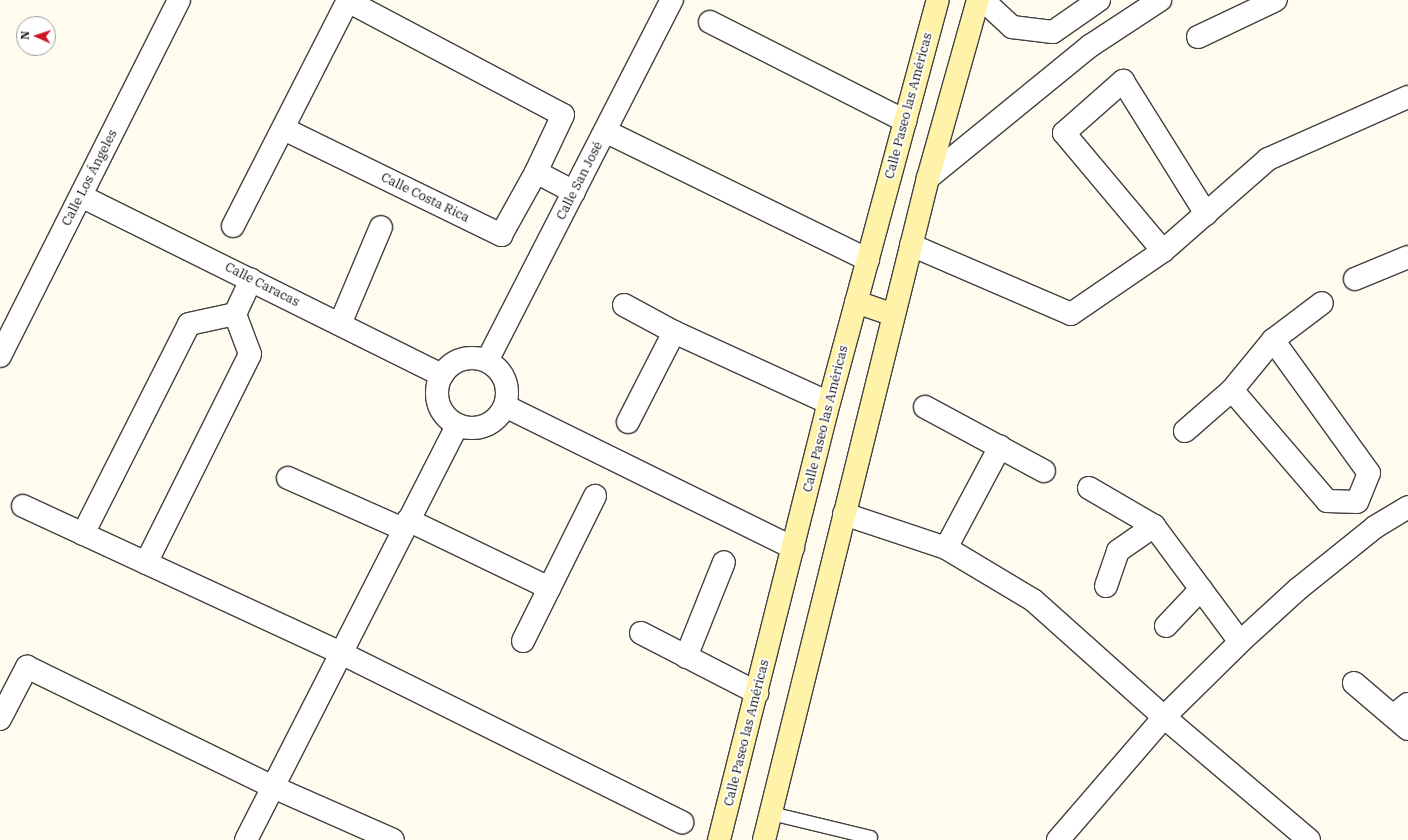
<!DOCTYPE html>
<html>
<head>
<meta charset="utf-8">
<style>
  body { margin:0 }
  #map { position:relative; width:1408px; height:840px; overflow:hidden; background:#fffbef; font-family:"IBM Plex Serif",serif }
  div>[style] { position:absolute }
  .roads { filter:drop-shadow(1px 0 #414141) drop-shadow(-1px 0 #414141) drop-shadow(0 1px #414141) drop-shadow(0 -1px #414141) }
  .lane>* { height:13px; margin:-6.5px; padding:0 6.5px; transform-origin:6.5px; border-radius:6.5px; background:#fff }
  .street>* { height:22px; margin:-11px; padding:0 11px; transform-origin:11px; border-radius:11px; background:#fff }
  .street>.ring { margin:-11px; padding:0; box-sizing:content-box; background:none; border:22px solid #fff; border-radius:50% }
  .secondary>* { height:22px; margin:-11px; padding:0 11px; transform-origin:11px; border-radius:11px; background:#fff3aa }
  span { translate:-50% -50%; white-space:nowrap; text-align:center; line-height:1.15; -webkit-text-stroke:4px #fff; paint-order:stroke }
  .street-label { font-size:13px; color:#0e0e0e }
  .north { position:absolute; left:16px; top:16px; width:40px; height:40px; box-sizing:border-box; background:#fff; border:1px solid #9f9f9f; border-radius:50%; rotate:273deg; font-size:11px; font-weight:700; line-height:16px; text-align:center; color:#0e0e0e }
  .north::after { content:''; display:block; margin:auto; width:14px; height:18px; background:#cd1725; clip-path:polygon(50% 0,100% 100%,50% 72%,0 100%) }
</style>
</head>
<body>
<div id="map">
  <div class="roads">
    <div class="lane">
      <i style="left:771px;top:813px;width:102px;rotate:13.6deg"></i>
    </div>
    <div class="street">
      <i style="left:983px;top:0;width:40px;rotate:43deg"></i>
      <i style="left:1012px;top:27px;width:41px;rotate:7deg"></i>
      <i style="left:1053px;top:32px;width:56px;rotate:-34.8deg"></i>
      <i style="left:710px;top:22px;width:219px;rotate:26.9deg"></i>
      <i style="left:1198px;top:37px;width:86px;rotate:-25.4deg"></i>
      <i style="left:284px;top:129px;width:242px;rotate:26deg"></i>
      <i style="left:501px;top:235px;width:72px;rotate:-60.9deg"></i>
      <i style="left:536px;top:172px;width:63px;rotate:-64.7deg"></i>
      <i style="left:563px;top:115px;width:243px;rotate:-152.1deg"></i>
      <i style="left:605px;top:131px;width:293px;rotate:26.1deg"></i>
      <i style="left:536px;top:172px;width:43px;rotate:27.8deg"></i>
      <i style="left:928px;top:178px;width:209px;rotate:-39.2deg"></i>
      <i style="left:1090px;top:46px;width:84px;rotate:-33.3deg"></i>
      <i style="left:81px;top:196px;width:403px;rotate:26.4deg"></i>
      <i style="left:233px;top:226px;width:254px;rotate:-63deg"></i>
      <i style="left:911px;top:245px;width:174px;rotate:23.3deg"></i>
      <i style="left:1071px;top:314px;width:112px;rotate:-34.4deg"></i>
      <i style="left:1163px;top:251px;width:140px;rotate:-41.2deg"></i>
      <i style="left:1268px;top:159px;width:153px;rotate:-23.9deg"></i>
      <i style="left:1163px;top:251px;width:154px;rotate:-130deg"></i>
      <i style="left:1064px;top:133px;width:79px;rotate:-41.4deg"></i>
      <i style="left:1123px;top:81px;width:157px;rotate:58deg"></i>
      <i style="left:1355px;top:279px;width:57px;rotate:-22.5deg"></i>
      <i style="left:624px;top:305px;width:57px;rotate:28.4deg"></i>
      <i style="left:674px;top:332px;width:170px;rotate:24.6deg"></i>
      <i style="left:340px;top:324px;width:105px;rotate:-67.1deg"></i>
      <i style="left:1273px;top:340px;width:164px;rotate:54.2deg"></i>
      <i style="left:1369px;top:473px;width:31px;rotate:112deg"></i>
      <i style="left:0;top:356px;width:398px;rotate:-63.3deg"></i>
      <i class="ring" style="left:437px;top:358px;width:48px;height:48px"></i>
      <i style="left:487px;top:361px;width:406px;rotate:-62.9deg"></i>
      <i style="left:1232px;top:390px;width:146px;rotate:49.4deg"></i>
      <i style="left:1327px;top:501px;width:30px;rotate:2deg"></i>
      <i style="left:505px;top:406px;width:321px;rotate:26.2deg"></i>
      <i style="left:925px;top:407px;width:135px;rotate:28.3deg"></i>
      <i style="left:628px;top:422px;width:101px;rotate:-62.9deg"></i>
      <i style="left:1185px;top:431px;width:62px;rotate:-41.1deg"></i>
      <i style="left:1232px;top:390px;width:65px;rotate:-50.6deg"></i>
      <i style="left:1273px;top:340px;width:61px;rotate:-37.1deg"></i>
      <i style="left:288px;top:478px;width:126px;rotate:23.9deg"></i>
      <i style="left:1089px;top:488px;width:75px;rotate:30.3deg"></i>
      <i style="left:1154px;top:526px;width:144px;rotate:53.4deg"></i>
      <i style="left:23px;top:506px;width:350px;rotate:24.8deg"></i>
      <i style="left:341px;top:653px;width:381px;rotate:26.4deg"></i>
      <i style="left:844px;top:514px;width:108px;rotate:18.4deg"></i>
      <i style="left:946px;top:548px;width:101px;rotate:30.9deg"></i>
      <i style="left:1033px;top:600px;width:176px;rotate:41.8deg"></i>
      <i style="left:1164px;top:717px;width:190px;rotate:40.3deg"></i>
      <i style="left:408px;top:520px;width:157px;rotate:25.7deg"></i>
      <i style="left:83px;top:534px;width:235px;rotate:-63.2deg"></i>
      <i style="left:189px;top:324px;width:47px;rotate:-12.3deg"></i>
      <i style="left:946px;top:548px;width:115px;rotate:-61.9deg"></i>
      <i style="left:146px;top:563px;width:233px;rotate:-63.5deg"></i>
      <i style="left:250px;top:354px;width:43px;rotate:-110.6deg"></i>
      <i style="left:235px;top:314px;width:38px;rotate:-65deg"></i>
      <i style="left:1106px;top:586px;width:37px;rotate:-71deg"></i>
      <i style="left:1118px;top:551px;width:44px;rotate:-34.8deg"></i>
      <i style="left:1166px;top:626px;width:51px;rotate:-46.6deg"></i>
      <i style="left:641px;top:633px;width:131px;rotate:27.3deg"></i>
      <i style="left:523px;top:641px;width:162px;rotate:-63.6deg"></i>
      <i style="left:686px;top:657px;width:102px;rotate:-68.2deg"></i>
      <i style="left:1354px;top:683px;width:71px;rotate:40.4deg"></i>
      <i style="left:1393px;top:716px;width:19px;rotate:-39deg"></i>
      <i style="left:0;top:719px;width:59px;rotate:-62.6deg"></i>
      <i style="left:27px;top:667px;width:274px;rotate:26deg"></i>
      <i style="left:273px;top:787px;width:131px;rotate:23.8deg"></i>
      <i style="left:246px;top:840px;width:466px;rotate:-63deg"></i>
      <i style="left:1058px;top:840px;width:162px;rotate:-49.2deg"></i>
      <i style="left:1164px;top:717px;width:107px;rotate:-44.6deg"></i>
      <i style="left:1240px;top:642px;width:79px;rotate:-42.4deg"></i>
      <i style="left:1298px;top:589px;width:99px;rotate:-38.8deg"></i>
      <i style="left:1375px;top:527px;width:39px;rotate:-31deg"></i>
    </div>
    <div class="secondary">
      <i style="left:856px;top:302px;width:39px;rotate:19deg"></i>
      <i style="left:719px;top:840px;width:439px;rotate:-75.9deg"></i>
      <i style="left:826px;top:414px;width:429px;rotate:-74.9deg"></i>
      <i style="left:764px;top:840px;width:682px;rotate:-76.09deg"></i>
      <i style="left:928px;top:178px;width:185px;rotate:-74.3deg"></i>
    </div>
  </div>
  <div class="street-label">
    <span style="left:909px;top:106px;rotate:-75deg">Calle Paseo las Américas</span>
    <span style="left:90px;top:178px;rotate:-63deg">Calle Los Ángeles</span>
    <span style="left:580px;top:181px;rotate:-63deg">Calle San José</span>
    <span style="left:425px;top:198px;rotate:26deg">Calle Costa Rica</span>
    <span style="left:262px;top:285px;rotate:27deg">Calle Caracas</span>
    <span style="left:826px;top:419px;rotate:-76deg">Calle Paseo las Américas</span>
    <span style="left:747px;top:733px;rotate:-76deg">Calle Paseo las Américas</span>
  </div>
  <div class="north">N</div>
</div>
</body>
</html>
